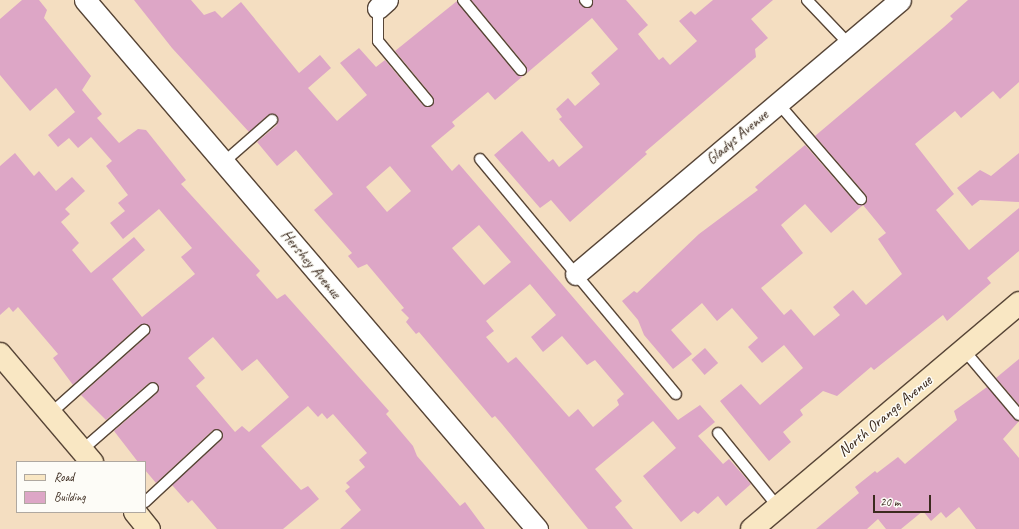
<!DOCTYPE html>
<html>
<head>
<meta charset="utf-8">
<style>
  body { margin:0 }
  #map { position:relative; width:1019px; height:529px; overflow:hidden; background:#f4dec1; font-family:Caveat,sans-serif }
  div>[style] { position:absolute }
  .building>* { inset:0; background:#dda6c6; transform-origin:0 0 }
  .roads { filter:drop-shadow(1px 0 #574536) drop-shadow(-1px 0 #574536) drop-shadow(0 1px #574536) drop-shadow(0 -1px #574536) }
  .lane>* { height:10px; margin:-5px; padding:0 5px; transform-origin:5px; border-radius:5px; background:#fff }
  .street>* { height:21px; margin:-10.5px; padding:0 10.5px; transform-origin:10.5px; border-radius:10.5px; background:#fff }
  .secondary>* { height:22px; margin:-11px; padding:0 11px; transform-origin:11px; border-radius:11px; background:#f9e7c3 }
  span { translate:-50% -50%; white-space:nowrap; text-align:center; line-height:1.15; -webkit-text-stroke:3px #fdfcf7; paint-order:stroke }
  .street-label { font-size:16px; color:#3b2a1e }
  .legend { position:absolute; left:16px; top:461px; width:130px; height:52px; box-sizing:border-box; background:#fdfcf7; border:1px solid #afa8a0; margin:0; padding:5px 7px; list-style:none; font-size:12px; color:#3b2a1e }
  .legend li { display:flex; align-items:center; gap:8px; height:20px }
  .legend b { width:20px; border:1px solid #afa8a0 }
  .scale { position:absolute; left:873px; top:495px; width:58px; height:18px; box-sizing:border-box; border:2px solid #3b2a1e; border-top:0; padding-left:5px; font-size:12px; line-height:14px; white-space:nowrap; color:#3b2a1e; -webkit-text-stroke:3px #fdfcf7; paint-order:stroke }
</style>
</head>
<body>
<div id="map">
  <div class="building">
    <i style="clip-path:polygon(evenodd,22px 0,39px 0,47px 10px,44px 18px,91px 76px,82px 90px,102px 114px,97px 118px,119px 143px,138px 129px,146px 130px,186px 180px,181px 184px,260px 271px,256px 275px,277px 299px,285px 294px,389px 411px,386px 414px,413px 446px,417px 456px,460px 506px,465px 502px,485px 529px,340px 529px,361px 510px,345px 491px,350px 487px,346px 483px,365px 467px,359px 460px,367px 453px,333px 414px,327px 419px,322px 413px,318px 417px,308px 406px,261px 446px,301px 490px,308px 486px,319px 499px,283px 529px,217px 529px,192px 500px,188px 503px,172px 485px,221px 440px,221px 430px,213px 430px,156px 483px,145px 470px,145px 462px,138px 462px,114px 431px,157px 393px,158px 384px,149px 383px,106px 420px,81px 395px,148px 335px,149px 325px,140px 325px,73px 385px,53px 358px,58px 354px,18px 307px,13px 312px,9px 307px,0 315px,0 166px,15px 153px,34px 176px,39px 171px,56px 191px,72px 177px,85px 191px,65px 209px,70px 214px,61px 222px,79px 243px,72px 250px,91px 273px,134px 237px,145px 250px,112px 279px,142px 317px,195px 274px,181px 257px,192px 248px,159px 209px,123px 239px,110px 223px,125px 211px,118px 203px,128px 195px,106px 166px,112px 161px,91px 137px,78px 148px,69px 138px,58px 147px,48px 135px,75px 112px,56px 88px,30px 111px,0 75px,0 19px,22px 0,213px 337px,242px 371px,257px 359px,289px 397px,249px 432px,242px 426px,235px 432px,196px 386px,205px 378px,188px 358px,213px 337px)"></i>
    <i style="clip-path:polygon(evenodd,134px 0,191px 0,204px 15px,215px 11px,222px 18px,241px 2px,299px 73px,320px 55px,331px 68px,308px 88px,337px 121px,367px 95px,340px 63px,359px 48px,376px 67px,385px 60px,423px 105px,432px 106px,433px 97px,395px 51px,457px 1px,516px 74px,523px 76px,495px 100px,488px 92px,452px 122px,455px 126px,431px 146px,452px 171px,459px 164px,678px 420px,700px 405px,715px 422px,698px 436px,723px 464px,729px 459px,751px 484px,726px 506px,718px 496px,698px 514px,694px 511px,681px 522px,643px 476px,676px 448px,653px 421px,595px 469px,622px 501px,615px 507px,633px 529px,588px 529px,502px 424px,495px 416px,492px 418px,419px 332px,416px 334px,406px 322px,409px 318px,401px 310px,404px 308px,367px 264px,358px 268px,348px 256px,352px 253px,314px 210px,333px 194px,296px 150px,277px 166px,257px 142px,277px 125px,277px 116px,268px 115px,249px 132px,172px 48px,134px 0,390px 166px,411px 191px,387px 212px,366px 187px,390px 166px,134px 0,479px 225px,511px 262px,484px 285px,452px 248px,479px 225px,134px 0,530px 284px,556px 315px,531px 337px,543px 352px,562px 336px,587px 365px,595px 360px,624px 394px,617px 400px,619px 405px,593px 427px,578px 409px,569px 417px,516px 357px,508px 363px,486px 337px,494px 331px,486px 321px,530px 284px)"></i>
    <i style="clip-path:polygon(471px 0,579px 0,586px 8px,592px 6px,593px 0,626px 0,648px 25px,638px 34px,659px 60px,663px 57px,670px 65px,697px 41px,679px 21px,691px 11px,695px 15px,713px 0,773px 0,751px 19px,768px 38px,755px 49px,756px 57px,645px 152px,647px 154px,570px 222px,551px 200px,540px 208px,494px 155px,522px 131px,549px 162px,553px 159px,559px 167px,583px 147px,559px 119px,562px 117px,556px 109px,568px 98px,575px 106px,600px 84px,591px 73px,618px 49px,592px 18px,527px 73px,526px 66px)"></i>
    <i style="clip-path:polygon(evenodd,968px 0,1019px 0,1019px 82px,1000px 99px,993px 91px,961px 118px,955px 111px,915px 144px,954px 194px,936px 210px,969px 250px,1019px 208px,1019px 251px,987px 278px,991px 283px,947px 321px,943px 315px,874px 370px,871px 367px,837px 396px,823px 391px,800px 410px,803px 415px,783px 432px,791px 442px,769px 461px,720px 401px,741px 384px,760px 405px,803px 368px,784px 345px,762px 363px,748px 347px,758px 338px,732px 308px,717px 321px,702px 303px,671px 330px,692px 354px,673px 369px,644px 335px,638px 320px,622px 301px,634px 291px,637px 293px,699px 234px,758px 190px,755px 187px,805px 145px,856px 203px,866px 204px,866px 195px,815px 136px,944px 27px,953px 19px,950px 16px,968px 0,805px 204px,831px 233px,863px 205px,886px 233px,878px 239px,902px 274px,866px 305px,853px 290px,833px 307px,840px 315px,814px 336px,791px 309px,784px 315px,761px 288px,803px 253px,781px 225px,805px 204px)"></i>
    <i style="clip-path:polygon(1019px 153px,1019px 202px,980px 200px,972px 206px,957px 188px,980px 170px,991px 176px)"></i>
    <i style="left:705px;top:348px;width:20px;height:18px;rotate:49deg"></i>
    <i style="clip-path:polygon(1019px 359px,1019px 405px,996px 378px)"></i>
    <i style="clip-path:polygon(987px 387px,1019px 421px,1003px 439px,1019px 458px,1019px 529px,976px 529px,959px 507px,946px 518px,941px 512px,931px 521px,923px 511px,901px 529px,886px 529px,878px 519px,867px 529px,816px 529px,859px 493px,855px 487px,875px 471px,877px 473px,898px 457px,905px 464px,957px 420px,954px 411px)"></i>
  </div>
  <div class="roads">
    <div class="lane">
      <i style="left:463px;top:0;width:91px;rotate:50.4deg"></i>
      <i style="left:585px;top:0;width:3px;rotate:45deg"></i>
      <i style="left:807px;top:0;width:59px;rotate:46.4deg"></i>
      <i style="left:378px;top:8px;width:33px;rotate:90deg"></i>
      <i style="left:378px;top:41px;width:78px;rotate:50.2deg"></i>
      <i style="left:778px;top:103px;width:127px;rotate:49.2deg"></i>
      <i style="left:480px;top:159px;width:306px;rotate:50.2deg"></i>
      <i style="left:224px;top:162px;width:64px;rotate:-41.2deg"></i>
      <i style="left:964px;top:350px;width:85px;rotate:49.8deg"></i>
      <i style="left:51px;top:413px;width:125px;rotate:-41.7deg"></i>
      <i style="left:718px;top:433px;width:95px;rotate:51deg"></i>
      <i style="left:82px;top:450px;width:94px;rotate:-41.1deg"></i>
      <i style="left:145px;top:502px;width:98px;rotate:-42.9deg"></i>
    </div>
    <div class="street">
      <i style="left:85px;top:0;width:696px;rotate:49.49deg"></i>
      <i style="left:378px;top:8px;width:12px;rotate:-42deg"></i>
      <i style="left:576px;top:274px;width:424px;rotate:-40.2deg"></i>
    </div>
    <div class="secondary">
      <i style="left:0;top:354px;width:142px;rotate:49.6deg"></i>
      <i style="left:135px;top:512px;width:22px;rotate:51deg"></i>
      <i style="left:752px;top:529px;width:350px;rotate:-40.2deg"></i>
    </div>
  </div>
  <div class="street-label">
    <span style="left:737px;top:137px;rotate:-40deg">Gladys Avenue</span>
    <span style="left:311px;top:264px;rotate:50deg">Hershey Avenue</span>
    <span style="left:885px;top:416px;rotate:-40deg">North Orange Avenue</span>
  </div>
  <ul class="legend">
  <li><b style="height:5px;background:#f9e7c3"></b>Road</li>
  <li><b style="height:11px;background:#dda6c6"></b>Building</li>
  </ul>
  <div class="scale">20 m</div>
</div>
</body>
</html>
